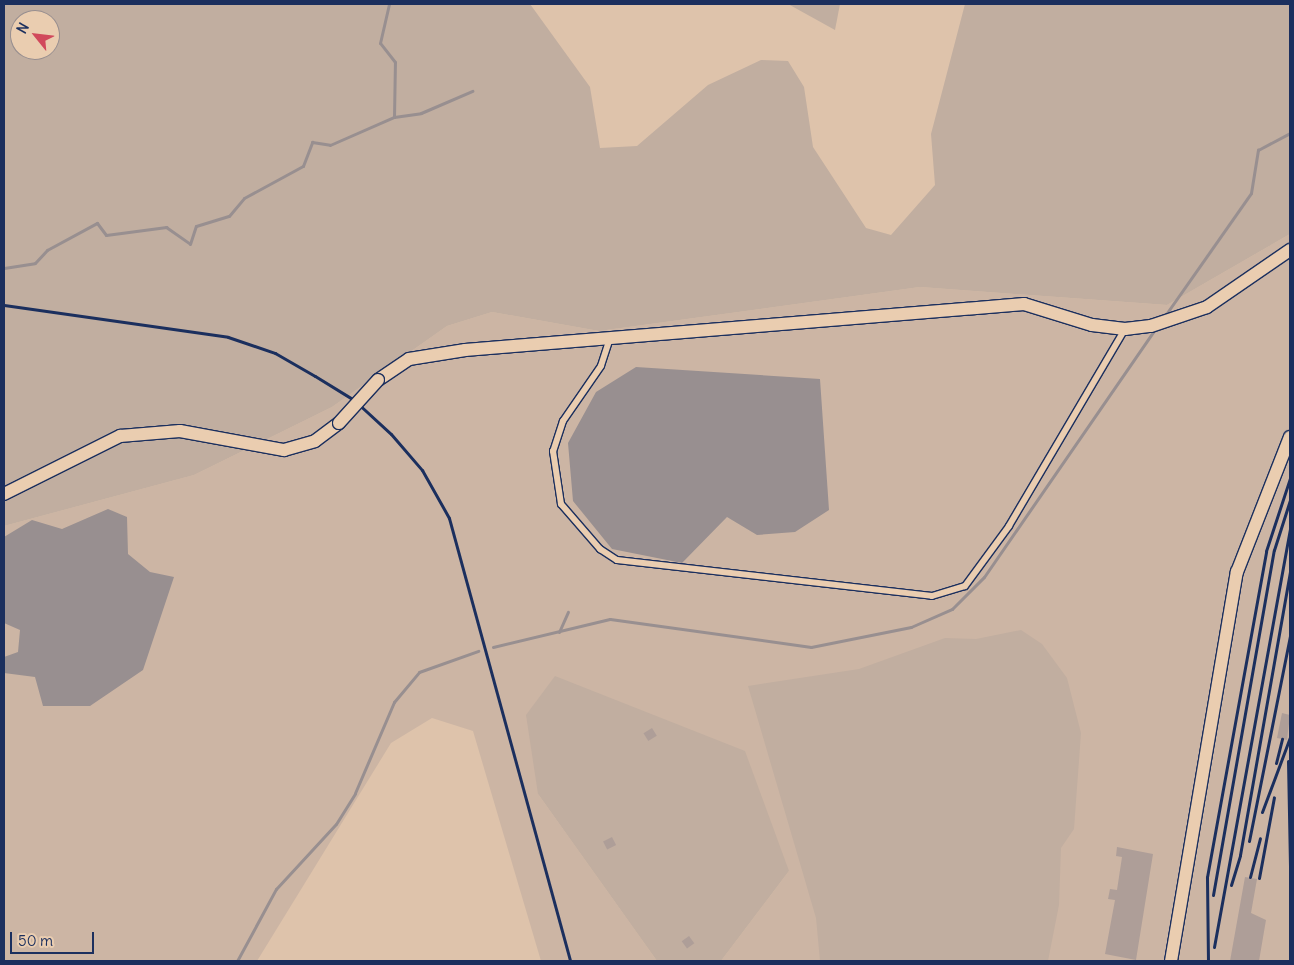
<!DOCTYPE html>
<html>
<head>
<meta charset="utf-8">
<style>
  body { margin:0 }
  #map { position:relative; width:1294px; height:965px; overflow:hidden; background:#dec3ab; font-family:Delius,sans-serif }
  div>[style] { position:absolute }
  .built>* { inset:0; background:#ccb5a4 }
  .green>* { inset:0; background:#c1aea0 }
  .water>* { inset:0; background:#988f90 }
  .stream>* { height:3px; margin:-1.5px; padding:0 1.5px; transform-origin:1.5px; border-radius:1.5px; background:#988f90 }
  .building>* { inset:0; background:#ae9e98; transform-origin:0 0 }
  .roads { filter:drop-shadow(1px 0 #1b2f5e) drop-shadow(-1px 0 #1b2f5e) drop-shadow(0 1px #1b2f5e) drop-shadow(0 -1px #1b2f5e) }
  .service>* { height:6px; margin:-3px; padding:0 3px; transform-origin:3px; border-radius:3px; background:#eacdb0 }
  .minor>* { height:12px; margin:-6px; padding:0 6px; transform-origin:6px; border-radius:6px; background:#eacdb0 }
  .rail>* { height:3px; margin:-1.5px; padding:0 1.5px; transform-origin:1.5px; border-radius:1.5px; background:#1b2f5e }
  .bridges { filter:drop-shadow(1px 0 #1b2f5e) drop-shadow(-1px 0 #1b2f5e) drop-shadow(0 1px #1b2f5e) drop-shadow(0 -1px #1b2f5e) }
  .minor-bridge>* { height:12px; margin:-6px; padding:0 6px; transform-origin:6px; border-radius:6px; background:#eacdb0 }
  span { translate:-50% -50%; white-space:nowrap; text-align:center; line-height:1.15; -webkit-text-stroke:4.5px #eacdb0; paint-order:stroke }
  .frame { position:absolute; inset:0; border:5px solid #1b2f5e; pointer-events:none }
  .north { position:absolute; left:10px; top:10px; width:50px; height:50px; box-sizing:border-box; background:#eacdb0; border:1px solid #978e8f; border-radius:50%; rotate:299deg; font-size:14px; font-weight:700; line-height:20px; text-align:center; color:#1b2f5e }
  .north::after { content:''; display:block; margin:auto; width:18px; height:22px; background:#d1495b; clip-path:polygon(50% 0,100% 100%,50% 72%,0 100%) }
  .scale { position:absolute; left:10px; top:932px; width:84px; height:22px; box-sizing:border-box; border:2px solid #1b2f5e; border-top:0; padding-left:6px; font-size:15px; line-height:18px; white-space:nowrap; color:#1b2f5e; -webkit-text-stroke:4px #eacdb0; paint-order:stroke }
</style>
</head>
<body>
<div id="map">
  <div class="built">
    <i style="clip-path:polygon(1290px 234px,1290px 961px,721px 961px,789px 871px,538px 794px,657px 961px,541px 961px,473px 731px,432px 718px,391px 743px,257px 961px,4px 961px,4px 526px,194px 475px,332px 407px,447px 326px,492px 312px,599px 331px,920px 287px,1167px 305px)"></i>
  </div>
  <div class="green">
    <i style="clip-path:polygon(evenodd,4px 4px,530px 4px,590px 87px,600px 148px,637px 146px,708px 85px,761px 60px,788px 61px,804px 87px,813px 147px,866px 228px,891px 235px,935px 185px,931px 134px,965px 4px,1290px 4px,1290px 234px,1167px 305px,920px 287px,599px 331px,492px 312px,447px 326px,332px 407px,194px 475px,4px 526px,4px 4px,20px 20px,50px 20px,50px 50px,20px 50px,20px 20px)"></i>
    <i style="clip-path:polygon(788px 4px,840px 4px,835px 30px)"></i>
    <i style="clip-path:polygon(1021px 630px,1042px 644px,1067px 678px,1081px 733px,1074px 829px,1061px 848px,1059px 905px,1048px 961px,820px 961px,816px 918px,748px 686px,859px 669px,945px 638px,976px 639px)"></i>
    <i style="clip-path:polygon(555px 676px,745px 751px,789px 871px,721px 961px,657px 961px,538px 794px,526px 715px)"></i>
  </div>
  <div class="water">
    <i style="clip-path:polygon(636px 367px,820px 379px,829px 510px,795px 532px,757px 535px,727px 517px,682px 563px,612px 549px,573px 501px,568px 443px,596px 392px)"></i>
    <i style="clip-path:polygon(108px 509px,127px 517px,128px 554px,150px 572px,174px 577px,143px 670px,90px 706px,43px 706px,35px 677px,4px 673px,4px 657px,18px 652px,20px 630px,4px 623px,4px 537px,32px 520px,62px 529px)"></i>
  </div>
  <div class="stream">
    <i style="left:394px;top:117px;width:27px;rotate:-8deg"></i>
    <i style="left:421px;top:113px;width:56px;rotate:-23.3deg"></i>
    <i style="left:4px;top:268px;width:31px;rotate:-9deg"></i>
    <i style="left:35px;top:263px;width:18px;rotate:-47deg"></i>
    <i style="left:47px;top:250px;width:57px;rotate:-28.4deg"></i>
    <i style="left:97px;top:223px;width:15px;rotate:53deg"></i>
    <i style="left:106px;top:235px;width:61px;rotate:-7.6deg"></i>
    <i style="left:166px;top:227px;width:29px;rotate:35deg"></i>
    <i style="left:190px;top:244px;width:19px;rotate:-72deg"></i>
    <i style="left:196px;top:226px;width:34px;rotate:-17deg"></i>
    <i style="left:229px;top:216px;width:23px;rotate:-50deg"></i>
    <i style="left:244px;top:198px;width:67px;rotate:-28.5deg"></i>
    <i style="left:303px;top:166px;width:26px;rotate:-69deg"></i>
    <i style="left:312px;top:142px;width:18px;rotate:9deg"></i>
    <i style="left:330px;top:145px;width:70px;rotate:-23.6deg"></i>
    <i style="left:394px;top:117px;width:55px;rotate:-89deg"></i>
    <i style="left:395px;top:62px;width:24px;rotate:-128deg"></i>
    <i style="left:380px;top:43px;width:40px;rotate:-77deg"></i>
    <i style="left:1164px;top:317px;width:151px;rotate:-54.9deg"></i>
    <i style="left:1251px;top:193px;width:44px;rotate:-80.8deg"></i>
    <i style="left:1258px;top:150px;width:36px;rotate:-28deg"></i>
    <i style="left:559px;top:632px;width:22px;rotate:-66deg"></i>
    <i style="left:493px;top:647px;width:120px;rotate:-13.5deg"></i>
    <i style="left:610px;top:619px;width:203px;rotate:7.9deg"></i>
    <i style="left:811px;top:647px;width:102px;rotate:-11.3deg"></i>
    <i style="left:911px;top:627px;width:45px;rotate:-23.7deg"></i>
    <i style="left:952px;top:609px;width:45px;rotate:-45deg"></i>
    <i style="left:984px;top:577px;width:303px;rotate:-55.4deg"></i>
    <i style="left:237px;top:961px;width:82px;rotate:-61.6deg"></i>
    <i style="left:276px;top:889px;width:88px;rotate:-47.3deg"></i>
    <i style="left:336px;top:824px;width:36px;rotate:-58deg"></i>
    <i style="left:355px;top:793px;width:99px;rotate:-66.8deg"></i>
    <i style="left:394px;top:702px;width:39px;rotate:-50deg"></i>
    <i style="left:419px;top:672px;width:63px;rotate:-19.6deg"></i>
  </div>
  <div class="building">
    <i style="clip-path:polygon(1282px 713px,1290px 715px,1287px 740px,1277px 738px)"></i>
    <i style="left:652px;top:728px;width:9px;height:10px;rotate:58deg"></i>
    <i style="left:612px;top:837px;width:9px;height:10px;rotate:63deg"></i>
    <i style="clip-path:polygon(1117px 847px,1153px 854px,1136px 960px,1105px 954px,1115px 900px,1108px 899px,1110px 889px,1117px 890px,1122px 857px,1116px 856px)"></i>
    <i style="clip-path:polygon(1245px 877px,1257px 879px,1251px 913px,1266px 920px,1259px 961px,1230px 961px)"></i>
    <i style="left:689px;top:936px;width:9px;height:9px;rotate:54deg"></i>
  </div>
  <div class="roads">
    <div class="service">
      <i style="left:610px;top:338px;width:29px;rotate:108deg"></i>
      <i style="left:601px;top:366px;width:67px;rotate:124.6deg"></i>
      <i style="left:563px;top:421px;width:32px;rotate:108deg"></i>
      <i style="left:553px;top:451px;width:54px;rotate:81.4deg"></i>
      <i style="left:561px;top:504px;width:60px;rotate:49.1deg"></i>
      <i style="left:600px;top:549px;width:20px;rotate:33deg"></i>
      <i style="left:617px;top:560px;width:317px;rotate:6.5deg"></i>
      <i style="left:932px;top:596px;width:34px;rotate:-17deg"></i>
      <i style="left:965px;top:586px;width:74px;rotate:-53.7deg"></i>
      <i style="left:1009px;top:526px;width:229px;rotate:-59.5deg"></i>
    </div>
    <div class="minor">
      <i style="left:378px;top:380px;width:37px;rotate:-34deg"></i>
      <i style="left:409px;top:359px;width:57px;rotate:-9.1deg"></i>
      <i style="left:465px;top:350px;width:561px;rotate:-4.7deg"></i>
      <i style="left:1024px;top:304px;width:71px;rotate:17.2deg"></i>
      <i style="left:1092px;top:325px;width:33px;rotate:7deg"></i>
      <i style="left:1125px;top:329px;width:26px;rotate:-7deg"></i>
      <i style="left:1151px;top:326px;width:59px;rotate:-18.7deg"></i>
      <i style="left:1207px;top:307px;width:101px;rotate:-34.5deg"></i>
      <i style="left:4px;top:494px;width:130px;rotate:-26.6deg"></i>
      <i style="left:120px;top:436px;width:60px;rotate:-4.8deg"></i>
      <i style="left:180px;top:431px;width:106px;rotate:10.4deg"></i>
      <i style="left:284px;top:450px;width:32px;rotate:-16deg"></i>
      <i style="left:315px;top:441px;width:30px;rotate:-37deg"></i>
      <i style="left:1171px;top:961px;width:395px;rotate:-80.4deg"></i>
      <i style="left:1237px;top:572px;width:145px;rotate:-68.6deg"></i>
    </div>
  </div>
  <div class="rail">
    <i style="left:4px;top:305px;width:226px;rotate:8.1deg"></i>
    <i style="left:228px;top:337px;width:50px;rotate:18.8deg"></i>
    <i style="left:275px;top:353px;width:46px;rotate:29.9deg"></i>
    <i style="left:315px;top:376px;width:46px;rotate:31.6deg"></i>
    <i style="left:354px;top:400px;width:50px;rotate:42.6deg"></i>
    <i style="left:391px;top:434px;width:48px;rotate:49.3deg"></i>
    <i style="left:422px;top:470px;width:55px;rotate:60.6deg"></i>
    <i style="left:449px;top:518px;width:459px;rotate:74.7deg"></i>
    <i style="left:1288px;top:761px;width:106px;rotate:88.9deg"></i>
    <i style="left:1276px;top:763px;width:25px;rotate:-76deg"></i>
    <i style="left:1262px;top:812px;width:80px;rotate:-69.5deg"></i>
    <i style="left:1249px;top:841px;width:209px;rotate:-78.7deg"></i>
    <i style="left:1250px;top:877px;width:40px;rotate:-75.6deg"></i>
    <i style="left:1259px;top:878px;width:82px;rotate:-79.5deg"></i>
    <i style="left:1231px;top:885px;width:31px;rotate:-73deg"></i>
    <i style="left:1240px;top:855px;width:289px;rotate:-80deg"></i>
    <i style="left:1213px;top:895px;width:350px;rotate:-80deg"></i>
    <i style="left:1274px;top:550px;width:52px;rotate:-72.3deg"></i>
    <i style="left:1214px;top:947px;width:425px;rotate:-79.7deg"></i>
    <i style="left:1208px;top:961px;width:84px;rotate:-90.7deg"></i>
    <i style="left:1207px;top:877px;width:331px;rotate:-79.7deg"></i>
    <i style="left:1266px;top:551px;width:77px;rotate:-71.8deg"></i>
  </div>
  <div class="bridges">
    <div class="minor-bridge">
      <i style="left:339px;top:423px;width:58px;rotate:-47.8deg"></i>
    </div>
  </div>
  <div class="frame"></div>
  <div class="north">N</div>
  <div class="scale">50 m</div>
</div>
</body>
</html>
